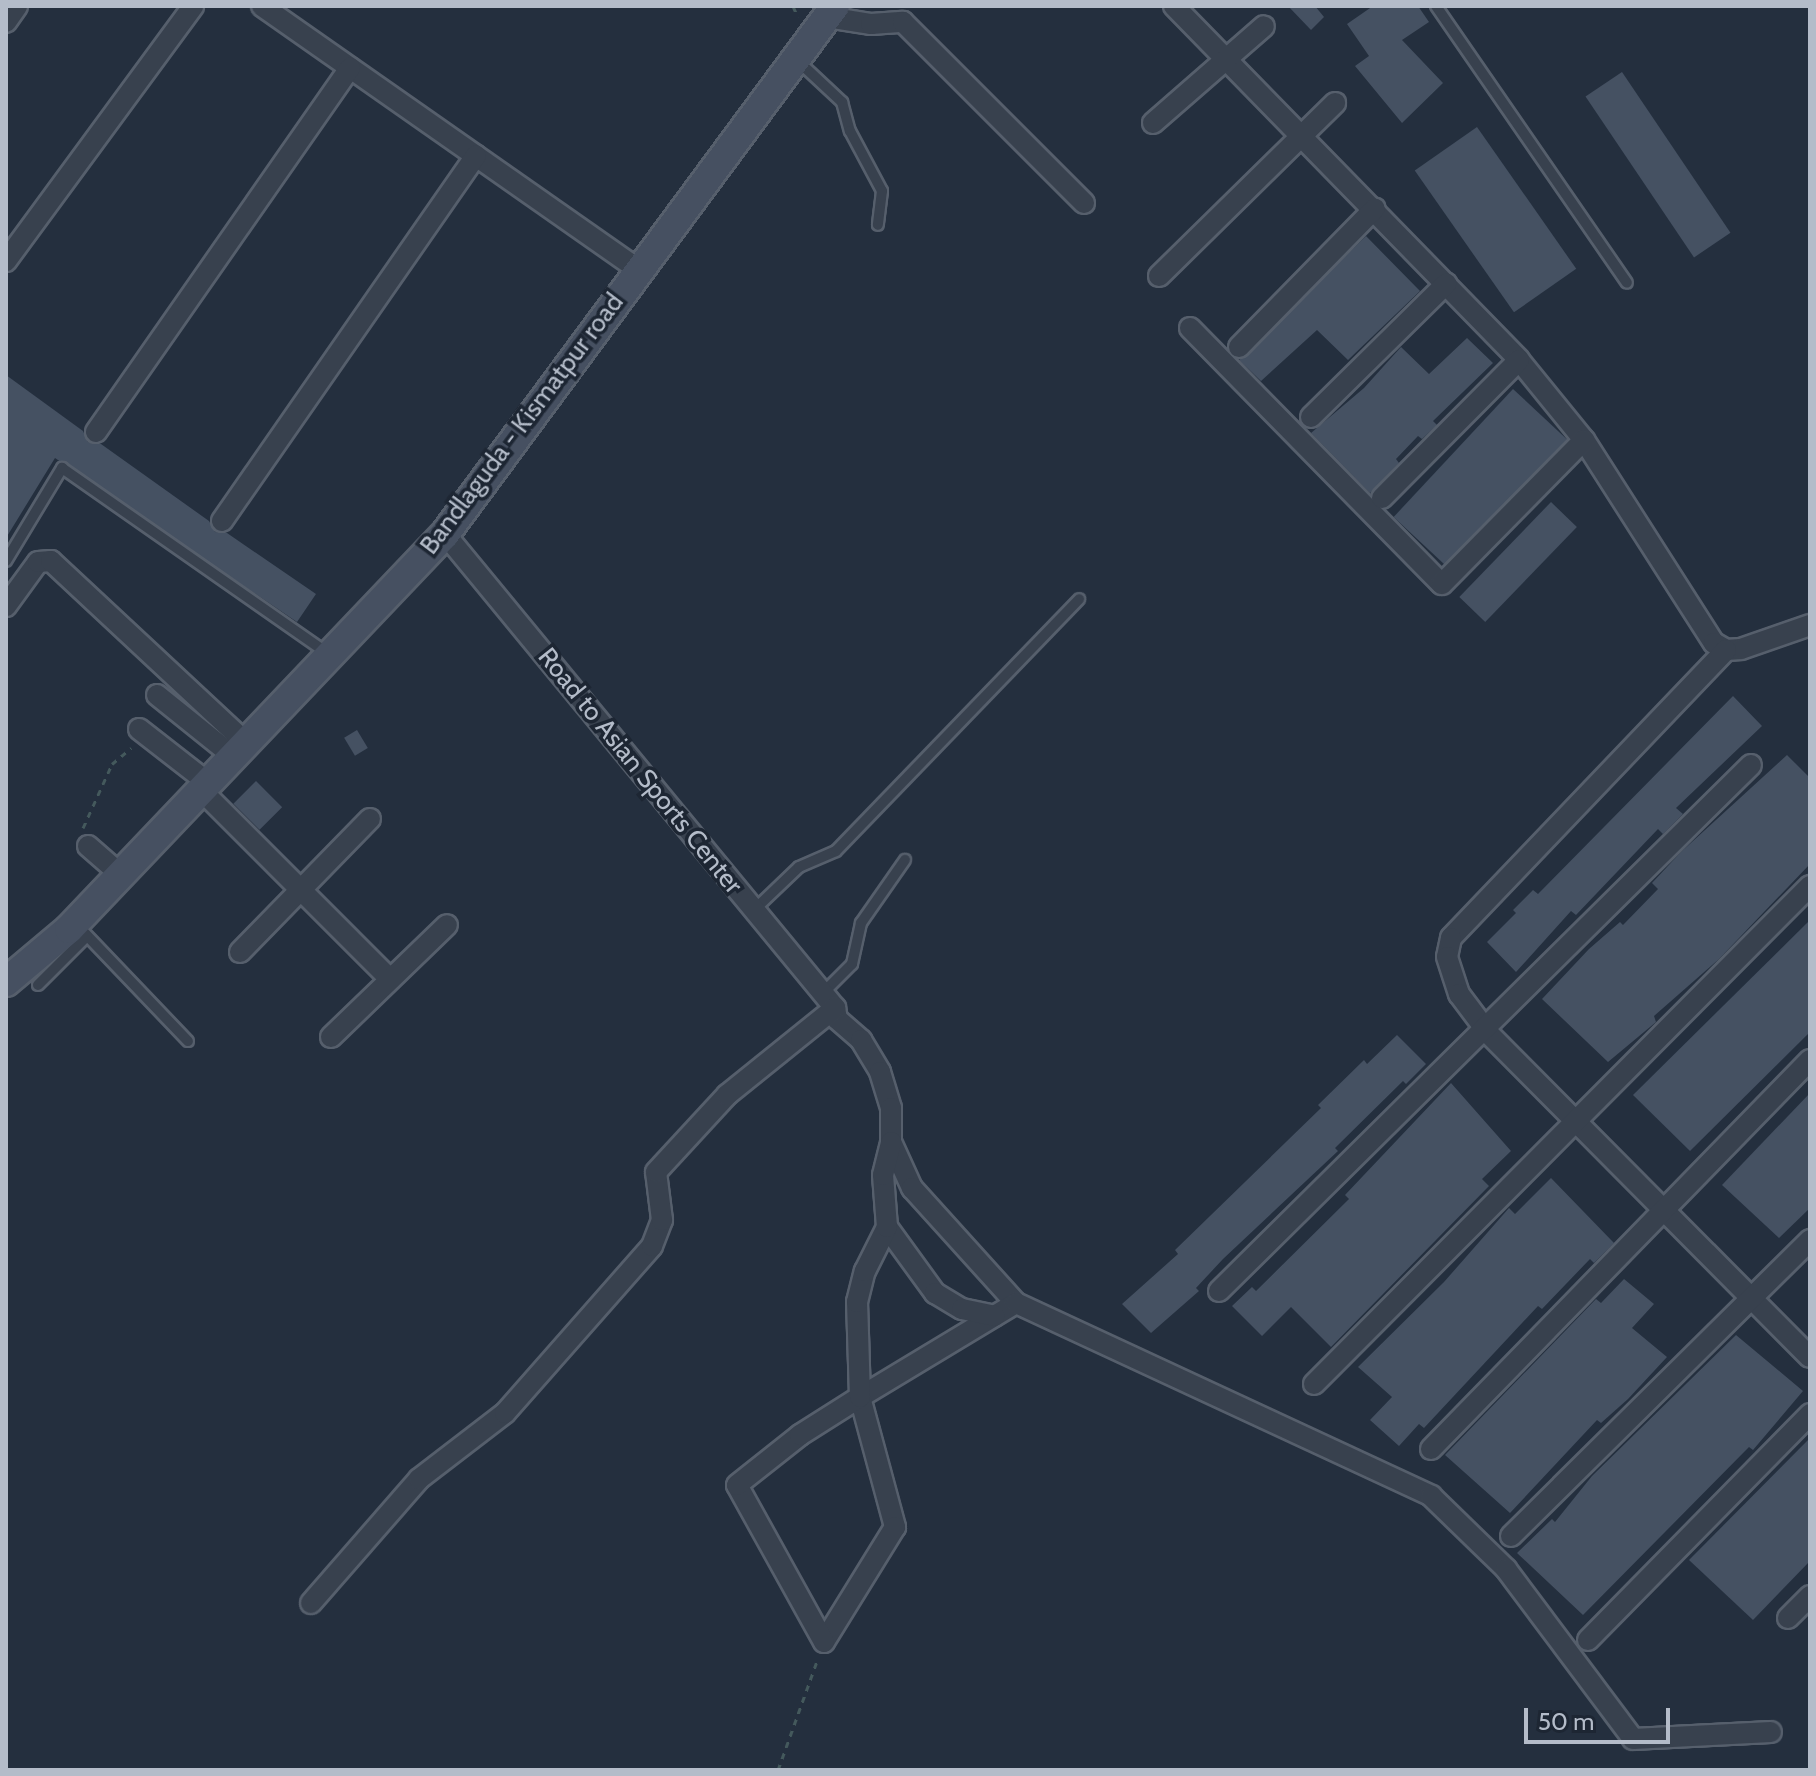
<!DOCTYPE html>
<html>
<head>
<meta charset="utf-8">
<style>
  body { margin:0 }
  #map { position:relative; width:1816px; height:1776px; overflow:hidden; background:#242f3e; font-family:Cabin,sans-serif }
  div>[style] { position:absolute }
  .building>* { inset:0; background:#455162; transform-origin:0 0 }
  .path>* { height:3px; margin-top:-1.5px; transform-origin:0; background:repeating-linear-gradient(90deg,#44595c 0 6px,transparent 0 12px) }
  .roads { filter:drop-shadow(2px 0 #565f6c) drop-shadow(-2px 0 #565f6c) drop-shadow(0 2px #565f6c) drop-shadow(0 -2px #565f6c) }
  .lane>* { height:10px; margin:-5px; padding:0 5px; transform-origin:5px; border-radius:5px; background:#38414e }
  .street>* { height:20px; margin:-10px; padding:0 10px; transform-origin:10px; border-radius:10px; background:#38414e }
  .secondary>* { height:28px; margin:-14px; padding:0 14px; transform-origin:14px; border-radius:14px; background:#465061 }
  span { translate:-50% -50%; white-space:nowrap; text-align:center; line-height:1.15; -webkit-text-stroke:7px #1d2633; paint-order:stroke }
  .street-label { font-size:26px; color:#b4bcc9 }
  .frame { position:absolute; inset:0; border:8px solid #b4bcc9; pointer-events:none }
  .scale { position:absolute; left:1524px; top:1708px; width:146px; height:36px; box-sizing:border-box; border:4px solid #b4bcc9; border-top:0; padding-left:10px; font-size:24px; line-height:28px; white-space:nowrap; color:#b4bcc9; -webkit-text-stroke:6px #1d2633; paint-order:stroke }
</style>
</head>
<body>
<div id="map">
  <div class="building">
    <i style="clip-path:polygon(1288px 6px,1315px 6px,1324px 17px,1311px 30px)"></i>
    <i style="clip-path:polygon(1373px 6px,1418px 6px,1429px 22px,1402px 40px,1443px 83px,1402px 123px,1355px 66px,1369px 56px,1347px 24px)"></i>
    <i style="left:1622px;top:72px;width:194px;height:44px;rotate:56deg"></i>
    <i style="left:1477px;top:127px;width:173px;height:76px;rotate:55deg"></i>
    <i style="clip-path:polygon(1366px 236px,1420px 291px,1348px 360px,1317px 330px,1261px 381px,1239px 360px)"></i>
    <i style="clip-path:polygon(1467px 338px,1493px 363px,1433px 421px,1437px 425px,1422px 439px,1418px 436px,1396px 459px,1399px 463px,1370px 493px,1311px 433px,1364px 388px,1401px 347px,1429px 374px)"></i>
    <i style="clip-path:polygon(6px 375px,83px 431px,88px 442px,101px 444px,209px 521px,215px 532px,227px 533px,316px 594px,297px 622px,55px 458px,6px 538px)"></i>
    <i style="left:1513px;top:389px;width:74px;height:175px;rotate:43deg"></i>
    <i style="left:1551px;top:502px;width:36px;height:132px;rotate:44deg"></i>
    <i style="clip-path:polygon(1733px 696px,1762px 726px,1676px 808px,1683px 814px,1663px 834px,1658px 829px,1576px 915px,1571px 911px,1516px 972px,1487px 942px,1516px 913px,1513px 910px,1533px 890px,1538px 894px)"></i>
    <i style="left:357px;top:730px;width:21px;height:15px;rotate:59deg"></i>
    <i style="clip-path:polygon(1787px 755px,1810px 778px,1810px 864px,1719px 959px,1654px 1016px,1656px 1022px,1608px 1062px,1542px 999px,1589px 949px,1620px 922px,1623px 925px,1658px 889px,1652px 883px,1681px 852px)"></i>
    <i style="left:256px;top:781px;width:37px;height:32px;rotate:45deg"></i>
    <i style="clip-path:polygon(1810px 920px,1810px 1032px,1690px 1151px,1633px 1095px)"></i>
    <i style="clip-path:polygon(1397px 1035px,1426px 1064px,1406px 1084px,1403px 1081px,1335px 1148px,1338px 1151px,1223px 1259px,1196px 1288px,1199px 1291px,1151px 1333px,1122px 1304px,1178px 1254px,1175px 1250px,1321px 1108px,1318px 1105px,1364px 1060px,1367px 1064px)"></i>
    <i style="clip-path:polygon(1451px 1083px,1511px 1151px,1482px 1179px,1489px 1186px,1331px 1347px,1291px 1307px,1262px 1336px,1232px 1306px,1252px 1287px,1256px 1291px,1349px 1199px,1345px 1195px)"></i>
    <i style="clip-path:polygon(1810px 1093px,1810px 1208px,1779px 1238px,1722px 1185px)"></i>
    <i style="clip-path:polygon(1551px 1178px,1614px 1243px,1594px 1263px,1590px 1259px,1542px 1309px,1538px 1306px,1424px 1428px,1419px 1424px,1399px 1446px,1370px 1420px,1392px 1397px,1358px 1367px,1444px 1282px,1509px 1208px,1515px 1214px)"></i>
    <i style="clip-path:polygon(1624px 1279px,1654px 1304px,1632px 1328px,1667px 1357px,1628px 1399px,1601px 1423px,1597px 1420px,1510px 1513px,1445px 1455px,1596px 1299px,1601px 1303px)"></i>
    <i style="clip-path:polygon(1736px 1335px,1803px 1391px,1753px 1450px,1749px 1447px,1583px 1615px,1517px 1553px,1552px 1519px,1555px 1522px,1592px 1476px)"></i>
    <i style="clip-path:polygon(1810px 1438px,1810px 1561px,1753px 1620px,1689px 1560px)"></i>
  </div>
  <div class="path">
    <i style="left:793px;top:6px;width:12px;rotate:66deg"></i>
    <i style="left:83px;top:828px;width:70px;rotate:-65.6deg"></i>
    <i style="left:112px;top:764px;width:25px;rotate:-40deg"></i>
    <i style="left:778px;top:1770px;width:116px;rotate:-70.3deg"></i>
  </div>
  <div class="roads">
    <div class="lane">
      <i style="left:1436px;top:6px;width:336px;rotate:55.4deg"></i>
      <i style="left:797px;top:60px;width:62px;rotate:43deg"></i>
      <i style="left:842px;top:102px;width:30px;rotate:75deg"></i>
      <i style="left:850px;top:131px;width:68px;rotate:61.9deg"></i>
      <i style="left:882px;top:191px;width:34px;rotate:97deg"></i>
      <i style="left:6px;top:561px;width:109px;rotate:-58.9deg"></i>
      <i style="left:62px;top:468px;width:323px;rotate:34.9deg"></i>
      <i style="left:754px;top:910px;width:62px;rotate:-43.7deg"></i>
      <i style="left:799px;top:867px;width:40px;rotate:-23.4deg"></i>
      <i style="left:836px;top:851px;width:350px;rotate:-46deg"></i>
      <i style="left:76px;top:924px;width:162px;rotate:46.3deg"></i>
      <i style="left:38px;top:985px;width:69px;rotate:-45deg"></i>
      <i style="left:823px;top:993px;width:41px;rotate:-45deg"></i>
      <i style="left:852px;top:964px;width:42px;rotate:-77.6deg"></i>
      <i style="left:861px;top:923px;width:77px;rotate:-55.1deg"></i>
    </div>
    <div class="street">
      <i style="left:262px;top:6px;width:458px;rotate:35deg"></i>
      <i style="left:1174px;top:6px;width:494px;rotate:45.7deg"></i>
      <i style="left:1519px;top:360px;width:103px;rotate:50.9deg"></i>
      <i style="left:1584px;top:440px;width:241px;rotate:57.4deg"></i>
      <i style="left:1714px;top:643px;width:14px;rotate:30deg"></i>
      <i style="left:1726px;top:650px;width:15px;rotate:-4deg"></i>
      <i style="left:1741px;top:649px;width:73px;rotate:-19.2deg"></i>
      <i style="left:827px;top:17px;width:45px;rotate:9deg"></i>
      <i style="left:871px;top:24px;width:32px;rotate:-4deg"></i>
      <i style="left:903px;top:22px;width:256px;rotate:45deg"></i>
      <i style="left:6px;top:22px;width:19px;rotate:-55deg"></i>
      <i style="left:1153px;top:123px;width:147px;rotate:-41.1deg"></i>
      <i style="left:6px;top:261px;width:316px;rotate:-53.7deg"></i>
      <i style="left:1159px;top:276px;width:247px;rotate:-44.5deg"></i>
      <i style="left:1190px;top:328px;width:359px;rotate:45.5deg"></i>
      <i style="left:1442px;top:584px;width:202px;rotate:-45.4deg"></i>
      <i style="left:1239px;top:347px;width:194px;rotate:-45.6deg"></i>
      <i style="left:1311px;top:417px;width:190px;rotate:-44.6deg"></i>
      <i style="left:96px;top:432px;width:444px;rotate:-55.1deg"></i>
      <i style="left:1382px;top:498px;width:194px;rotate:-45.2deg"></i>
      <i style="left:222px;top:521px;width:445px;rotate:-55.2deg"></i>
      <i style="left:445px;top:534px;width:614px;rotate:50.55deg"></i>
      <i style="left:835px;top:1008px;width:11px;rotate:80deg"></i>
      <i style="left:837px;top:1019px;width:32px;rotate:41deg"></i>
      <i style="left:861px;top:1040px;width:37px;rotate:59deg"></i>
      <i style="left:880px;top:1072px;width:38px;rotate:73deg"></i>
      <i style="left:891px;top:1108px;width:34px;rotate:90deg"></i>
      <i style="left:891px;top:1142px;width:51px;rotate:65.5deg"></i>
      <i style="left:912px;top:1188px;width:155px;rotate:47.9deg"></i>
      <i style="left:1016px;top:1303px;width:182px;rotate:148.9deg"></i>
      <i style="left:860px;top:1397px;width:135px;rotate:74.9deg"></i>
      <i style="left:895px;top:1527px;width:135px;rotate:121.7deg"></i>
      <i style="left:6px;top:606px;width:54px;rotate:-54deg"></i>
      <i style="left:38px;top:562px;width:13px;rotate:-4deg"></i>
      <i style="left:51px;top:561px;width:267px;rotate:43deg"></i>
      <i style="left:1726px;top:650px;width:398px;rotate:133.7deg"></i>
      <i style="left:1451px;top:938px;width:19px;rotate:102deg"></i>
      <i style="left:1447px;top:957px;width:39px;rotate:72deg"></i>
      <i style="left:1459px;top:994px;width:50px;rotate:53.1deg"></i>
      <i style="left:1489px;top:1034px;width:455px;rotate:45.2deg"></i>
      <i style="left:157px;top:695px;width:97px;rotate:38.8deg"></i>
      <i style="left:139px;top:729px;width:86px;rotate:37.9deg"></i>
      <i style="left:200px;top:789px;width:269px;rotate:45deg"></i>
      <i style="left:88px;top:846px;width:43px;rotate:41.2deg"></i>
      <i style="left:240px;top:952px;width:186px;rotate:-45.7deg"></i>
      <i style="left:331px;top:1037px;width:161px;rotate:-44deg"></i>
      <i style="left:887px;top:1227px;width:82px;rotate:54deg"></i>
      <i style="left:935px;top:1293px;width:31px;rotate:31deg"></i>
      <i style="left:962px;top:1309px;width:33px;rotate:12deg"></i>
      <i style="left:1219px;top:1291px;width:748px;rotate:-44.68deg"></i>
      <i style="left:1016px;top:1303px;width:458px;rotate:24.9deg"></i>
      <i style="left:1431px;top:1496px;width:105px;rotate:44.2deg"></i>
      <i style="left:1506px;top:1569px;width:212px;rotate:53.2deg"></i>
      <i style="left:1633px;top:1739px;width:138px;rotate:-2.9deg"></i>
      <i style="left:1314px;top:1384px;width:703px;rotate:-45.12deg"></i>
      <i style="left:1431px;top:1449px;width:543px;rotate:-45.75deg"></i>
      <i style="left:1511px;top:1536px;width:421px;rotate:-44.7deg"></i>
      <i style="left:311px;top:1603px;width:164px;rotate:-48.9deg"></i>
      <i style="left:419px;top:1479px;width:108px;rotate:-37.5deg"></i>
      <i style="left:505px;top:1413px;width:222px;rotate:-48.6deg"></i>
      <i style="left:652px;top:1246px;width:28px;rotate:-69deg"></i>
      <i style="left:662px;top:1220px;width:48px;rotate:-97.1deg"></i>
      <i style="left:656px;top:1172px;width:105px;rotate:-47.3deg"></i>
      <i style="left:727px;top:1095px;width:139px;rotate:-38.9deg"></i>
      <i style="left:1788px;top:1618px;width:31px;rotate:-45deg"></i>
      <i style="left:1588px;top:1640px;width:317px;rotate:-45.5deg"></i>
      <i style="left:824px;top:1642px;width:179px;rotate:-119deg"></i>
      <i style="left:737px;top:1485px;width:80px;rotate:-38.4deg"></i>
      <i style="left:800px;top:1435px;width:71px;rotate:-32.3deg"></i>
      <i style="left:860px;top:1397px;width:95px;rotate:-91.8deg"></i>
      <i style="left:857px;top:1302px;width:32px;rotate:-76deg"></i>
      <i style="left:865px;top:1271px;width:49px;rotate:-63.4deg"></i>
      <i style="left:887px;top:1227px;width:52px;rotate:-94.4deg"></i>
      <i style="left:883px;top:1175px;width:34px;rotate:-76deg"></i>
    </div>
    <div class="secondary">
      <i style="left:6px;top:982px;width:82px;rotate:-40.1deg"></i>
      <i style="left:69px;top:929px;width:545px;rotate:-46.41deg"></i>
      <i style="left:445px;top:534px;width:656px;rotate:-53.55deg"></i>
    </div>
  </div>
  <div class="street-label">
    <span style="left:522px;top:424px;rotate:-53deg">Bandlaguda - Kismatpur road</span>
    <span style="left:640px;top:771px;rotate:51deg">Road to Asian Sports Center</span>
  </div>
  <div class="frame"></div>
  <div class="scale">50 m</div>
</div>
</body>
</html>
